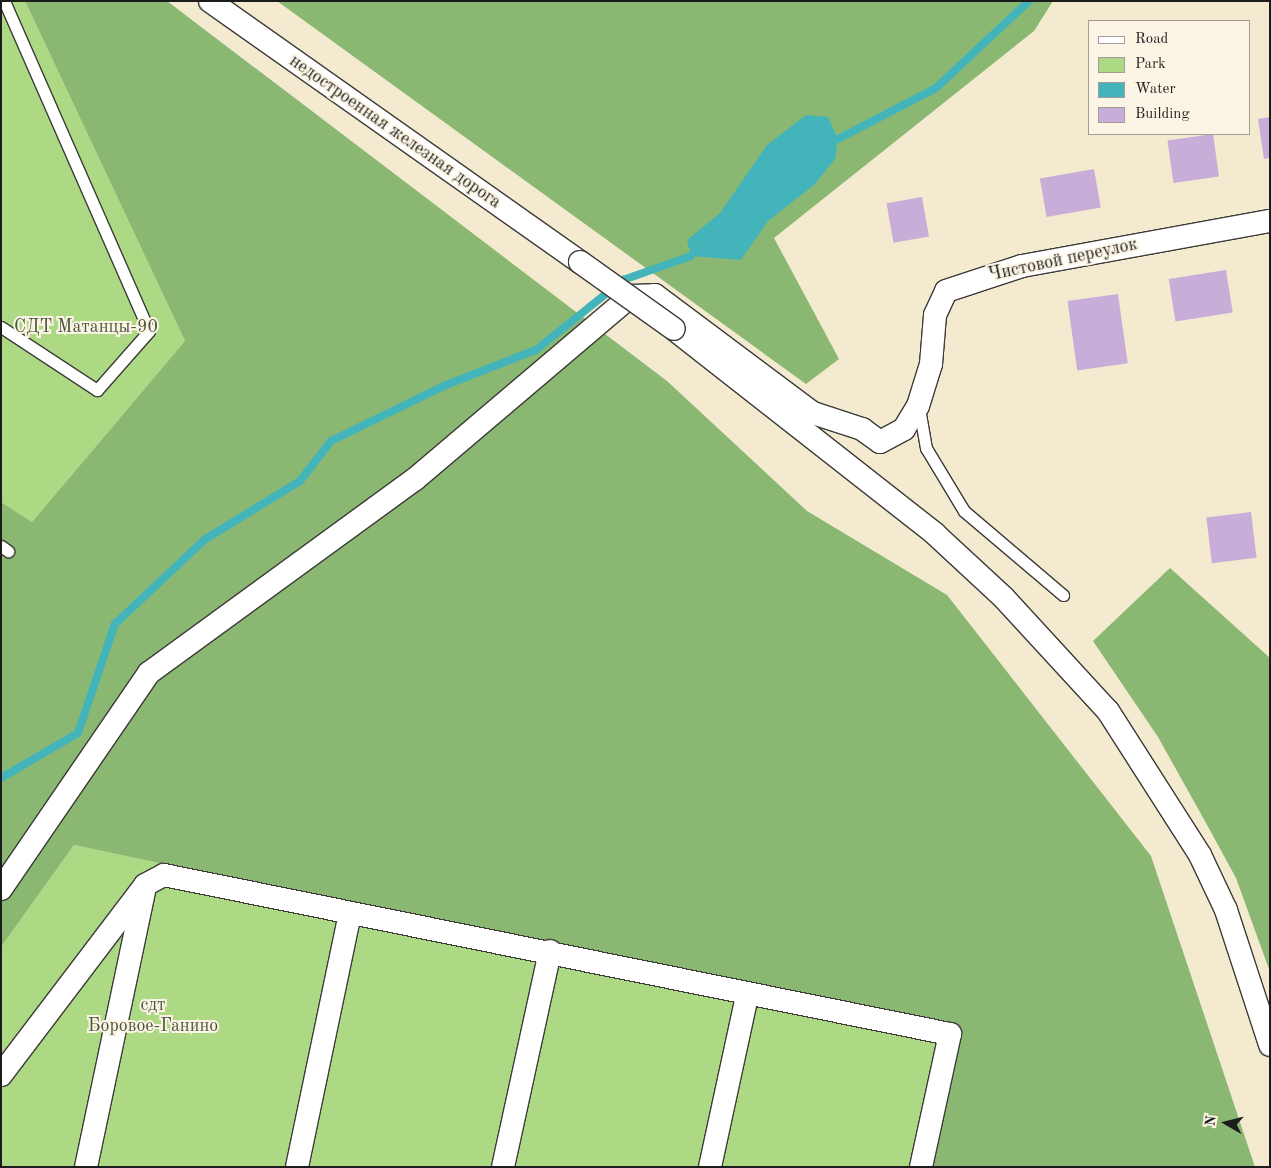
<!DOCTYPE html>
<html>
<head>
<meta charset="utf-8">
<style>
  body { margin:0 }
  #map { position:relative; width:1271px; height:1168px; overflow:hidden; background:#f3eacf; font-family:"Old Standard TT",serif }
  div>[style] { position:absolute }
  .green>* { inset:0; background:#add884 }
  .forest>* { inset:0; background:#8ab872 }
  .water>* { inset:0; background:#44b4bb }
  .stream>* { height:8px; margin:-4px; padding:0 4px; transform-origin:4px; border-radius:4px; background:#44b4bb }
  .building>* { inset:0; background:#c9add9; transform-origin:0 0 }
  .roads { filter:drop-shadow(1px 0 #3c3b37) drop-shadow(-1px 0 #3c3b37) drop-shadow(0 1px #3c3b37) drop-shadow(0 -1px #3c3b37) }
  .service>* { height:11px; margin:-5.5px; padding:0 5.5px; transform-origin:5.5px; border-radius:5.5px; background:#fff }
  .minor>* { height:22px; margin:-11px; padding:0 11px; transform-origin:11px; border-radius:11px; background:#fff }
  .bridges { filter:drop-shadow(1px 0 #3c3b37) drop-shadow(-1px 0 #3c3b37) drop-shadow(0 1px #3c3b37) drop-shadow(0 -1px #3c3b37) }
  .minor-bridge>* { height:22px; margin:-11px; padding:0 11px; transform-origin:11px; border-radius:11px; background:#fff }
  span { translate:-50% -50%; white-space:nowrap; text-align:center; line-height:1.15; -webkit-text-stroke:4px #fcf5e5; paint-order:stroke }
  .street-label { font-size:18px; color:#1c1c1c }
  .park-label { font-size:18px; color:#48543b }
  .frame { position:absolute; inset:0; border:2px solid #1c1c1c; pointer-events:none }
  .legend { position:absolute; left:1088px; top:20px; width:162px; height:115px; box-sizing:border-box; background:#fcf5e5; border:1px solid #a29e95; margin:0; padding:6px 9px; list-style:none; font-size:15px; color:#1c1c1c }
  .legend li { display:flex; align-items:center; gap:10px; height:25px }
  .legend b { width:25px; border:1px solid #a29e95 }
  .north { position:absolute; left:1201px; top:1098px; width:50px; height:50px; -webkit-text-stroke:4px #fcf5e5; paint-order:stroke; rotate:278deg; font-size:14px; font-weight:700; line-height:20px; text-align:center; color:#1c1c1c }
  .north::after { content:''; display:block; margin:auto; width:18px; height:22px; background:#1c1c1c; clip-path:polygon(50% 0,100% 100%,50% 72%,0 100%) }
</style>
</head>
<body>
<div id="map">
  <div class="green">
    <i style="clip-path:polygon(1px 1px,25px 1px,185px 341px,32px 522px,1px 502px)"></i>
    <i style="clip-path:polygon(74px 845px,961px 1033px,929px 1167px,1px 1167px,1px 947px)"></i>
  </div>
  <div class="forest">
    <i style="clip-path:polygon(25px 1px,167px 1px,667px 381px,807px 511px,947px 595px,1151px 856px,1255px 1167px,929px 1167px,960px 1033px,74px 845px,1px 947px,1px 502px,32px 522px,185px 341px)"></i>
    <i style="clip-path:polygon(277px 1px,1053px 1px,1034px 31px,774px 238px,839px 359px,806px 384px)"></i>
    <i style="clip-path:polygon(1170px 568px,1270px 658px,1270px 972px,1236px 878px,1206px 823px,1158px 737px,1093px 641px)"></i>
  </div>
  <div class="water">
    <i style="clip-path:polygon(806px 115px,828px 117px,838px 139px,835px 159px,815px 184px,768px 221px,741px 260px,691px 256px,687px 240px,720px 213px,767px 145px)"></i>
  </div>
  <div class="stream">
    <i style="left:838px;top:139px;width:110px;rotate:-27.5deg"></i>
    <i style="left:936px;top:88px;width:127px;rotate:-43.1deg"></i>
    <i style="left:1px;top:778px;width:89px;rotate:-30.3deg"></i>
    <i style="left:78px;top:733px;width:115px;rotate:-71.3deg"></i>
    <i style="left:115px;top:624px;width:122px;rotate:-43.3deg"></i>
    <i style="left:204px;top:540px;width:113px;rotate:-31.6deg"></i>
    <i style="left:300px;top:481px;width:51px;rotate:-52.2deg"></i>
    <i style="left:331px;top:441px;width:128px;rotate:-26deg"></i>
    <i style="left:446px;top:385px;width:97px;rotate:-21.3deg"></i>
    <i style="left:536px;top:350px;width:112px;rotate:-38.8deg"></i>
    <i style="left:623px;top:280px;width:72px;rotate:-19.4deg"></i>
  </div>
  <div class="building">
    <i style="clip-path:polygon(1270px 117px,1270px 158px,1264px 159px,1258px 119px)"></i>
    <i style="left:1213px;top:134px;width:43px;height:46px;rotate:82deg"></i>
    <i style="left:1094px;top:169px;width:39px;height:55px;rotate:80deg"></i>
    <i style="left:922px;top:197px;width:40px;height:36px;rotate:80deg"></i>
    <i style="left:1226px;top:270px;width:43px;height:58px;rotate:81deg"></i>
    <i style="left:1118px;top:294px;width:70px;height:51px;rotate:82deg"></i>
    <i style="left:1251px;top:512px;width:46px;height:45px;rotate:83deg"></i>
  </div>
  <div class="roads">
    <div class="service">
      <i style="left:1px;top:327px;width:115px;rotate:33.3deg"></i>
      <i style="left:97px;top:390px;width:79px;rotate:-48.6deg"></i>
      <i style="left:149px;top:331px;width:360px;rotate:-113.7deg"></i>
      <i style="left:919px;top:408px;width:41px;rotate:80.1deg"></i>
      <i style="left:926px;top:448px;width:74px;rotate:58.9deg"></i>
      <i style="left:964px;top:511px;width:130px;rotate:40.3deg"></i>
      <i style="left:1px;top:546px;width:9px;rotate:36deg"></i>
    </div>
    <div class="minor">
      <i style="left:210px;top:1px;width:453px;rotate:35.2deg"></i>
      <i style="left:674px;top:329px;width:332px;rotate:38.1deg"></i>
      <i style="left:935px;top:534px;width:94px;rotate:42.8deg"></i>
      <i style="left:1004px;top:598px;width:154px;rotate:47.4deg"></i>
      <i style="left:1108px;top:711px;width:171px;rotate:57.4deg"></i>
      <i style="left:1200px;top:855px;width:61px;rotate:64.7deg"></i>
      <i style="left:1226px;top:910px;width:142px;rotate:71.9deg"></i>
      <i style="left:1px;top:889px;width:262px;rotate:-55.6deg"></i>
      <i style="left:149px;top:673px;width:328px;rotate:-36.1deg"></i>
      <i style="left:414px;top:480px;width:285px;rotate:-40.3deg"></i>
      <i style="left:631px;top:296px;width:24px;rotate:-2deg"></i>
      <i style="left:655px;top:295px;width:197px;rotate:36.8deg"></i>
      <i style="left:813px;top:413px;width:52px;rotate:18.1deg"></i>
      <i style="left:862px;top:429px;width:22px;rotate:36deg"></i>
      <i style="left:880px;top:442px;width:27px;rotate:-28deg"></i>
      <i style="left:904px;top:429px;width:27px;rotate:-59deg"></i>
      <i style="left:918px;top:406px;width:44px;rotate:-72.8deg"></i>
      <i style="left:931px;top:364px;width:49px;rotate:-85.3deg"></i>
      <i style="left:935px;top:315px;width:26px;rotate:-65deg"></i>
      <i style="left:946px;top:291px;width:80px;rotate:-18.2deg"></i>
      <i style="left:1022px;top:266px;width:252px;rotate:-10.3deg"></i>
      <i style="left:1px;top:1075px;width:238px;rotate:-52.8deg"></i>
      <i style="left:145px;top:885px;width:21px;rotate:-28deg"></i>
      <i style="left:164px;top:875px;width:802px;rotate:11.44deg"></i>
      <i style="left:950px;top:1034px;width:136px;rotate:102.3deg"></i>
      <i style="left:86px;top:1167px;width:282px;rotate:-78.1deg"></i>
      <i style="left:297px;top:1167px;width:258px;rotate:-78.2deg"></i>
      <i style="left:503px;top:1167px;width:221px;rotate:-77.7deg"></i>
      <i style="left:710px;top:1167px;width:175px;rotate:-77.8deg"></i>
    </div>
  </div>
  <div class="bridges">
    <div class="minor-bridge">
      <i style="left:580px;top:262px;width:115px;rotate:35.5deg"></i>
    </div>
  </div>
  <div class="street-label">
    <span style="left:395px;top:132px;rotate:35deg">недостроенная железная дорога</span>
    <span style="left:1063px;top:260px;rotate:-12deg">Чистовой переулок</span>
  </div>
  <div class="park-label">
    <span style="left:86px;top:327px">СДТ Матанцы-90</span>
    <span style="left:153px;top:1016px">сдт<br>Боровое-Ганино</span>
  </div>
  <div class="frame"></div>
  <ul class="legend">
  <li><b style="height:6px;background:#fff"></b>Road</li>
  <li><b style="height:14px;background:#add884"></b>Park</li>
  <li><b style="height:14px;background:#44b4bb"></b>Water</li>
  <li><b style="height:14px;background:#c9add9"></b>Building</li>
  </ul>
  <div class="north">N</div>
</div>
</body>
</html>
